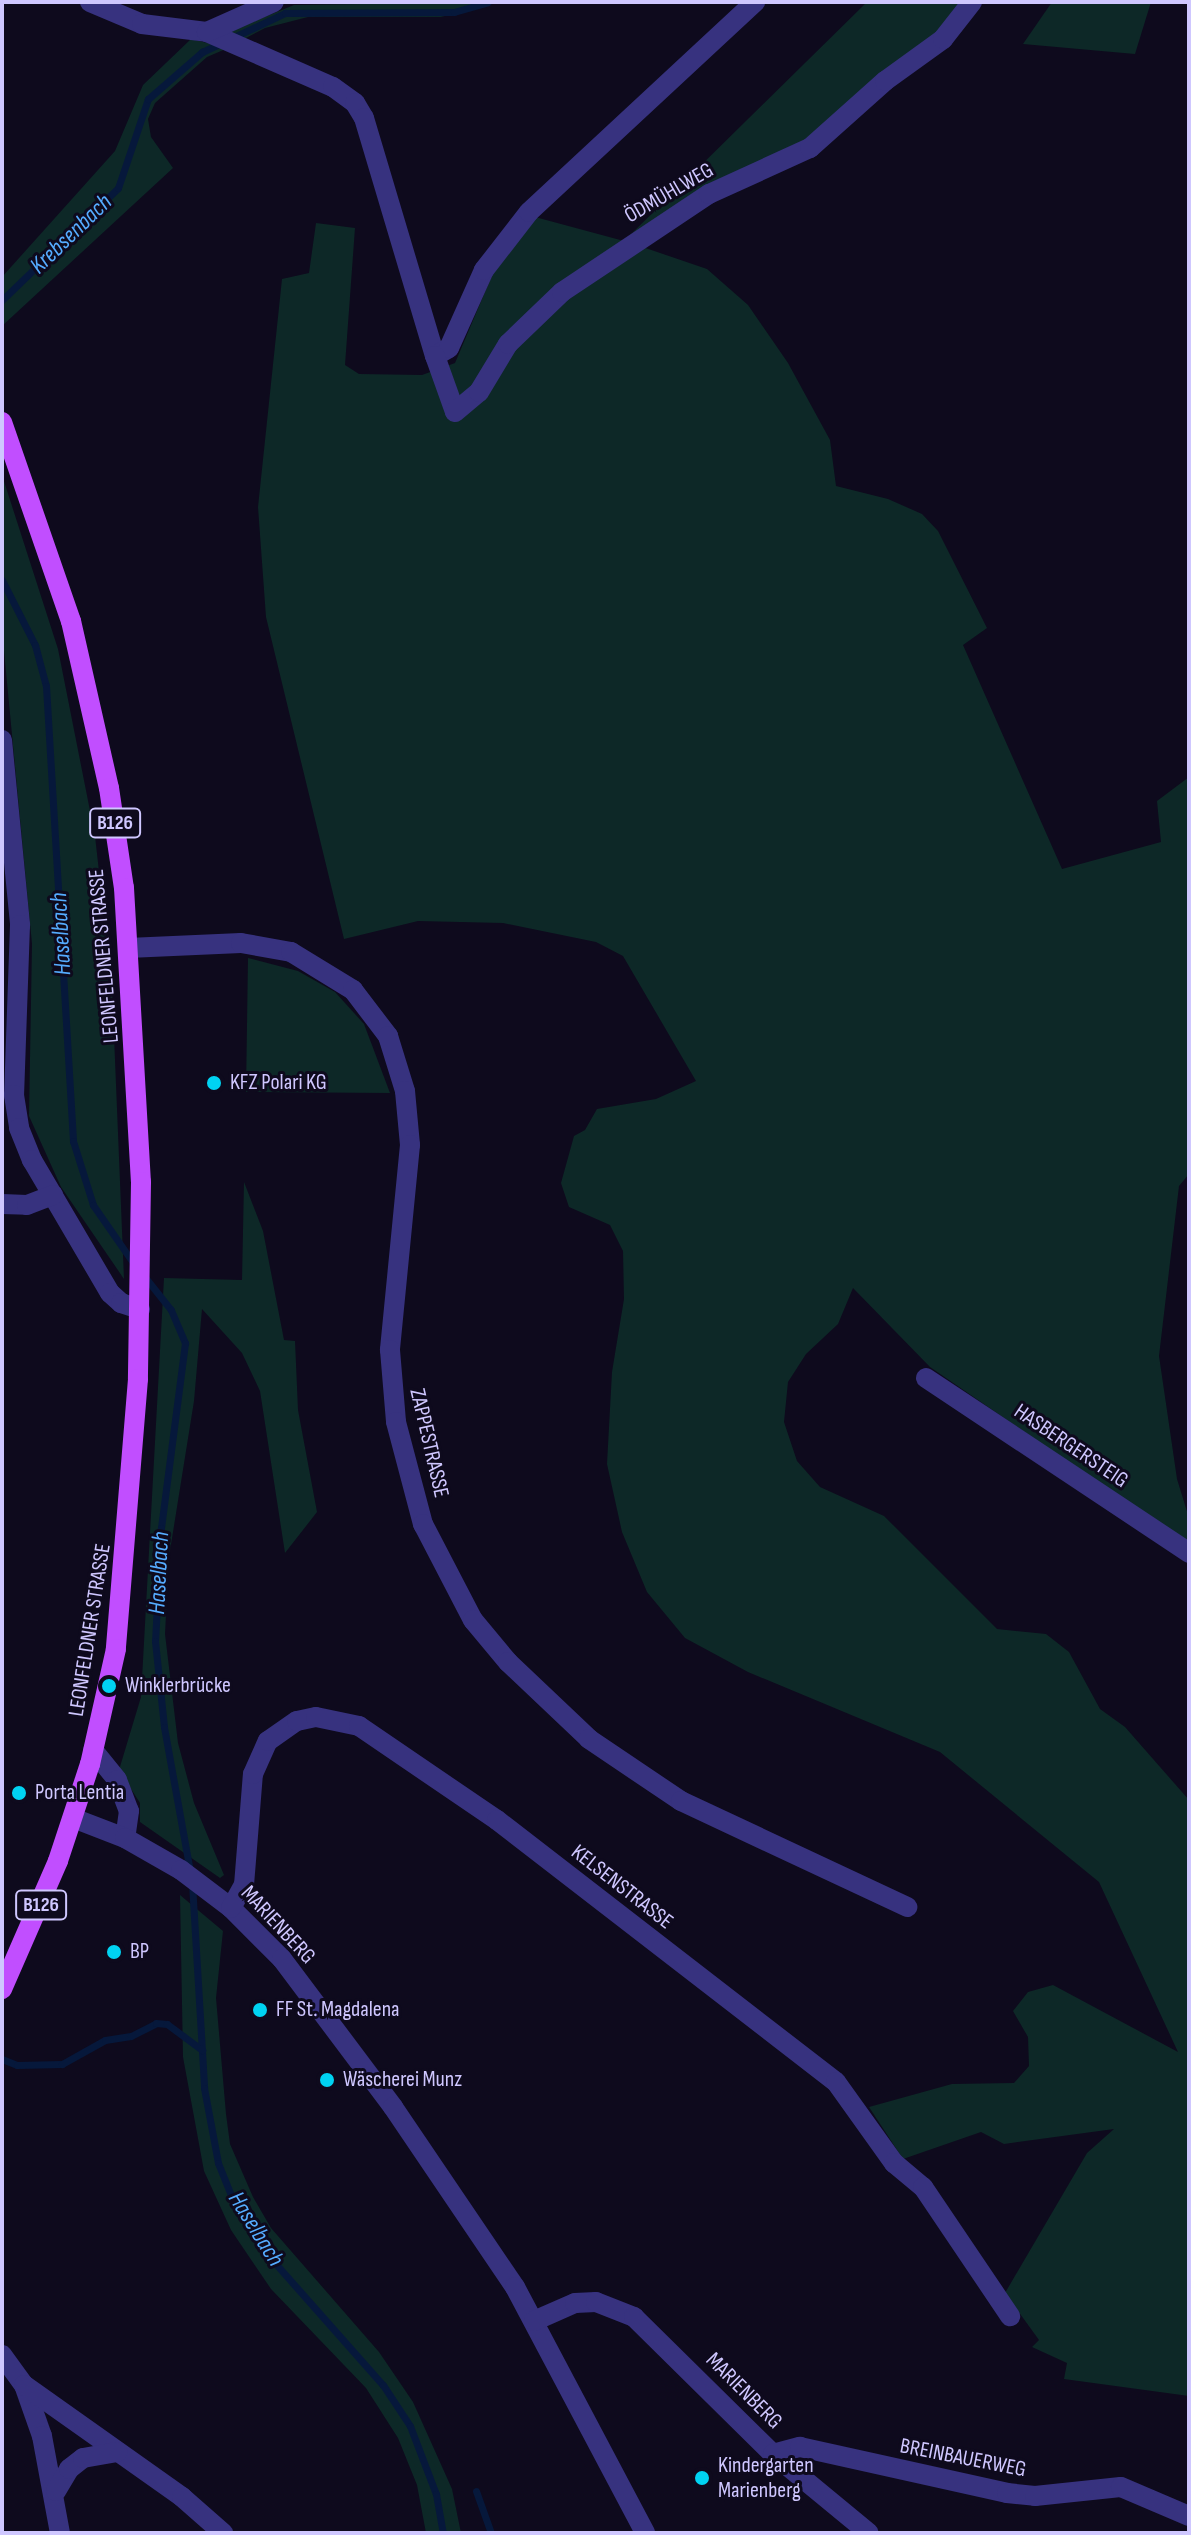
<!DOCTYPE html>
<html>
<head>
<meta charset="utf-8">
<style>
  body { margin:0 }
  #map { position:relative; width:1191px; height:2535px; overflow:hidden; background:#0e0a1d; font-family:"Sofia Sans Condensed",sans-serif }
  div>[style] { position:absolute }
  .green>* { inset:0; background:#0d2827 }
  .stream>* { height:7px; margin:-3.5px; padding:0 3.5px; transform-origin:3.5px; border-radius:3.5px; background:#06183b }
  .street>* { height:20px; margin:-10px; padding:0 10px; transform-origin:10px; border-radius:10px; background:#37327f }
  .primary>* { height:20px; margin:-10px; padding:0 10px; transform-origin:10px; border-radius:10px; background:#c14eff }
  .dots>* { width:22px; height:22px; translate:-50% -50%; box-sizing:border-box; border:4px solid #0e0a1d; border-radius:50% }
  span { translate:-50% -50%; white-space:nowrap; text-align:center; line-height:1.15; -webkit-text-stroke:6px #0e0a1d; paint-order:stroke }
  .shield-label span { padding:2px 6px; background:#0e0a1d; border:2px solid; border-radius:6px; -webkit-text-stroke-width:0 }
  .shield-label { font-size:20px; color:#cfc7ff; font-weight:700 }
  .street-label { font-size:22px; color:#cfc7ff }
  .poi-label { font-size:22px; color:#cfc7ff }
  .left { translate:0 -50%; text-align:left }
  .water-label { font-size:24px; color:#55acff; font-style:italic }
  .frame { position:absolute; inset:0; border:4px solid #cfc7ff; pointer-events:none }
</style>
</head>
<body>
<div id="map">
  <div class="green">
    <i style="clip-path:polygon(499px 2px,441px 17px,308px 17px,265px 28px,242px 40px,225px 33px,294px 5px)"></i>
    <i style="clip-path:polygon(867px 2px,962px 2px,937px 33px,829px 127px,625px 241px,707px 269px,748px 305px,788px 363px,830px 440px,836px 486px,888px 499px,922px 514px,938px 531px,987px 628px,963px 645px,1062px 869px,1161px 842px,1157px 801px,1189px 777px,1189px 1174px,1179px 1186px,1159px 1356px,1177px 1479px,1189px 1518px,1189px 1545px,930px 1367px,853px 1288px,838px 1324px,806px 1354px,788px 1382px,784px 1422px,797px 1461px,820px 1487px,884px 1516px,997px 1629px,1046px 1634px,1069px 1652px,1100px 1709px,1125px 1727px,1189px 1800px,1189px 2396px,1064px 2379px,1067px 2363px,1032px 2347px,1039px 2340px,1005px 2293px,1087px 2153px,1114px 2129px,1004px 2144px,981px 2132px,903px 2159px,869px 2107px,952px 2084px,1014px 2083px,1029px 2066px,1028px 2037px,1013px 2011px,1028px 1992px,1053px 1985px,1178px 2052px,1099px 1882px,940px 1752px,748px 1672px,685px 1638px,647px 1592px,622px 1532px,607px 1464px,612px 1372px,624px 1299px,623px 1251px,610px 1225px,569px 1207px,561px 1183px,574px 1136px,585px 1130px,597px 1109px,656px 1099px,696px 1081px,623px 956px,596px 942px,503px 923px,418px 921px,344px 939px,266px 617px,258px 507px,282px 279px,309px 273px,316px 223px,355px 228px,345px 365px,359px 374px,422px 375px,455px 363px,496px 266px,535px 217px,624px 241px)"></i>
    <i style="clip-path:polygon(1052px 2px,1151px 2px,1135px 54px,1023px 44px)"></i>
    <i style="clip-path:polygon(191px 39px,228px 48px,207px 57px,155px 103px,148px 119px,151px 137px,173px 168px,2px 326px,2px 277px,115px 151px,143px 85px)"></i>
    <i style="clip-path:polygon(2px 475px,58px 649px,95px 836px,112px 987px,124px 1279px,61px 1187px,29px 1116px,32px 944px,2px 630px)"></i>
    <i style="clip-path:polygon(248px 958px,298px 971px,335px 992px,364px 1024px,390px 1093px,246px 1092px)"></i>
    <i style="clip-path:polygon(244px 1182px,263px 1231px,284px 1340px,295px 1341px,298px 1410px,317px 1512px,285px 1553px,260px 1391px,242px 1353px,202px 1309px,194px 1401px,169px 1557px,165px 1634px,178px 1743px,194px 1803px,224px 1875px,220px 1878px,140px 1822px,140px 1803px,119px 1770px,141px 1697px,164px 1278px,242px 1280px)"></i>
    <i style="clip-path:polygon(180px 1895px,223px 1931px,216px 1998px,226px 2114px,230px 2144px,253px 2197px,271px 2228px,379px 2352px,413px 2402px,452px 2489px,461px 2533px,426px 2533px,417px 2485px,398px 2438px,366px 2388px,271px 2289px,231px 2230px,204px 2171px,183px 2057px)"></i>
  </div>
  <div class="stream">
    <i style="left:2px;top:300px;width:161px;rotate:-44deg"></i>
    <i style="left:118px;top:188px;width:94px;rotate:-71.4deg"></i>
    <i style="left:148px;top:99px;width:72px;rotate:-41deg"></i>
    <i style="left:202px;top:52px;width:92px;rotate:-25.2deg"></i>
    <i style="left:285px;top:13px;width:169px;rotate:-0.3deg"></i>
    <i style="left:454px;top:12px;width:35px;rotate:-16deg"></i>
    <i style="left:2px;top:580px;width:73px;rotate:63.1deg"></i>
    <i style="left:35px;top:645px;width:42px;rotate:75deg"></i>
    <i style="left:46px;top:686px;width:456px;rotate:86.6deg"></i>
    <i style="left:73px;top:1141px;width:67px;rotate:72.6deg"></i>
    <i style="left:93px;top:1205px;width:72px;rotate:55.2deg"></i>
    <i style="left:144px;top:1276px;width:43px;rotate:51.5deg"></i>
    <i style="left:171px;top:1310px;width:36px;rotate:67deg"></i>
    <i style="left:185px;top:1343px;width:187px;rotate:97.4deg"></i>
    <i style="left:161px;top:1528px;width:113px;rotate:93deg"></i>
    <i style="left:155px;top:1641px;width:86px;rotate:84deg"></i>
    <i style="left:164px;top:1727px;width:146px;rotate:79.8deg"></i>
    <i style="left:192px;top:1883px;width:205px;rotate:86.6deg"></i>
    <i style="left:204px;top:2088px;width:76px;rotate:79.4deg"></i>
    <i style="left:218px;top:2163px;width:38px;rotate:68deg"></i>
    <i style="left:232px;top:2198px;width:66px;rotate:58deg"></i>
    <i style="left:267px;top:2254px;width:175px;rotate:48.5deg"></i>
    <i style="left:383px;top:2385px;width:49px;rotate:56.6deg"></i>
    <i style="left:410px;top:2426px;width:73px;rotate:69.1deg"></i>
    <i style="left:436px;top:2494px;width:40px;rotate:80deg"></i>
    <i style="left:2px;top:2059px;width:16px;rotate:22deg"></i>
    <i style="left:17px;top:2065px;width:45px;rotate:-1.3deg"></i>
    <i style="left:62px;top:2064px;width:49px;rotate:-29.2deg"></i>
    <i style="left:105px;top:2040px;width:26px;rotate:-9deg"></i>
    <i style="left:131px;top:2036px;width:28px;rotate:-27deg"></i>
    <i style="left:156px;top:2023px;width:11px;rotate:5deg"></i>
    <i style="left:167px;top:2024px;width:44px;rotate:36.6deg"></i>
    <i style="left:476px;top:2491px;width:45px;rotate:70.3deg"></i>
  </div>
  <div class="street">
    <i style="left:90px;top:2px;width:56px;rotate:22.9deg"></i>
    <i style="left:142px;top:24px;width:65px;rotate:7deg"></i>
    <i style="left:207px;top:32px;width:137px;rotate:23.6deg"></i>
    <i style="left:333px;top:87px;width:27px;rotate:36deg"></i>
    <i style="left:355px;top:103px;width:17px;rotate:59deg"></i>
    <i style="left:364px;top:118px;width:248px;rotate:73.4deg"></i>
    <i style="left:435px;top:356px;width:16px;rotate:-30deg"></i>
    <i style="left:449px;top:348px;width:85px;rotate:-65.8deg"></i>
    <i style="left:484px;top:270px;width:73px;rotate:-52.2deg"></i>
    <i style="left:529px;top:212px;width:309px;rotate:-42.9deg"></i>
    <i style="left:207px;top:32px;width:73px;rotate:-24.1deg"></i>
    <i style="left:435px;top:356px;width:59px;rotate:70.3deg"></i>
    <i style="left:455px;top:412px;width:31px;rotate:-40deg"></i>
    <i style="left:479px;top:392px;width:56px;rotate:-58.9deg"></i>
    <i style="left:508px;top:344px;width:75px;rotate:-43.9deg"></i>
    <i style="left:562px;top:292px;width:177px;rotate:-33.7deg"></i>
    <i style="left:709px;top:194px;width:111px;rotate:-24.5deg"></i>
    <i style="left:810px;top:148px;width:101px;rotate:-41.8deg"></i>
    <i style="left:885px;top:81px;width:72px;rotate:-35.9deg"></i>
    <i style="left:943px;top:39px;width:47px;rotate:-51.9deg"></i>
    <i style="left:2px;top:740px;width:186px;rotate:84.4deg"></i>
    <i style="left:20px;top:925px;width:170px;rotate:92deg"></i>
    <i style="left:14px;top:1095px;width:33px;rotate:81deg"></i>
    <i style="left:19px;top:1128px;width:35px;rotate:68deg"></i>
    <i style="left:32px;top:1160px;width:154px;rotate:59.6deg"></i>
    <i style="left:110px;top:1293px;width:15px;rotate:42deg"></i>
    <i style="left:121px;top:1303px;width:20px;rotate:18deg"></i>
    <i style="left:128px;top:948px;width:113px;rotate:-2.5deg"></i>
    <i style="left:241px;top:943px;width:51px;rotate:10.2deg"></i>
    <i style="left:291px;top:952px;width:73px;rotate:31.5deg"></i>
    <i style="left:353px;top:990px;width:58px;rotate:52.7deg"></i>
    <i style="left:388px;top:1036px;width:58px;rotate:72.8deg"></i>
    <i style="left:405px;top:1091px;width:54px;rotate:84.7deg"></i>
    <i style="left:410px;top:1145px;width:206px;rotate:95.6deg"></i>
    <i style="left:390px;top:1350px;width:72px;rotate:85.2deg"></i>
    <i style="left:396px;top:1422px;width:106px;rotate:75.2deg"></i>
    <i style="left:423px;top:1524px;width:108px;rotate:62.5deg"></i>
    <i style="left:473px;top:1620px;width:55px;rotate:50.2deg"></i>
    <i style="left:508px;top:1662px;width:112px;rotate:43.5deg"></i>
    <i style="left:589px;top:1739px;width:111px;rotate:34deg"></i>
    <i style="left:681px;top:1801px;width:250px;rotate:25.1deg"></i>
    <i style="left:2px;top:1204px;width:25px;rotate:2deg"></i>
    <i style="left:27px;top:1205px;width:28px;rotate:-21deg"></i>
    <i style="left:926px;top:1378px;width:316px;rotate:33.6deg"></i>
    <i style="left:93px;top:1750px;width:38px;rotate:51deg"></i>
    <i style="left:117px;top:1780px;width:33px;rotate:69deg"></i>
    <i style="left:129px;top:1811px;width:27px;rotate:98deg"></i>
    <i style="left:73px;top:1818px;width:56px;rotate:21deg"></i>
    <i style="left:125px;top:1838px;width:64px;rotate:29.7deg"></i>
    <i style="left:181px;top:1870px;width:63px;rotate:37.2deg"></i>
    <i style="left:231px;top:1908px;width:72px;rotate:45deg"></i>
    <i style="left:282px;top:1959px;width:185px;rotate:53.1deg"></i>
    <i style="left:393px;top:2107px;width:217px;rotate:55.9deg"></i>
    <i style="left:515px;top:2287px;width:278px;rotate:62.1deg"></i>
    <i style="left:231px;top:1908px;width:26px;rotate:-61deg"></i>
    <i style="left:244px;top:1885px;width:111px;rotate:-85.4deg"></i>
    <i style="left:253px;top:1774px;width:36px;rotate:-66deg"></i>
    <i style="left:268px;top:1741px;width:35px;rotate:-35deg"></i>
    <i style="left:297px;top:1721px;width:19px;rotate:-12deg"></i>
    <i style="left:316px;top:1717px;width:44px;rotate:11.8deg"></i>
    <i style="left:359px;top:1726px;width:167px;rotate:34.3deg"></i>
    <i style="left:497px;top:1820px;width:428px;rotate:37.7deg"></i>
    <i style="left:836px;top:2082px;width:100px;rotate:54.4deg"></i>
    <i style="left:894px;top:2163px;width:38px;rotate:40deg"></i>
    <i style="left:923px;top:2187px;width:156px;rotate:56deg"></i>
    <i style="left:534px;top:2321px;width:45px;rotate:-23.7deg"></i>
    <i style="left:575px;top:2303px;width:21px;rotate:-3deg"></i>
    <i style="left:596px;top:2302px;width:41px;rotate:21.5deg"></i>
    <i style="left:634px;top:2317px;width:195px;rotate:44.6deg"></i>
    <i style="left:773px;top:2454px;width:124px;rotate:39.5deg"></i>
    <i style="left:2px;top:2355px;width:37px;rotate:54deg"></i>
    <i style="left:24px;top:2385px;width:54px;rotate:70.6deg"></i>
    <i style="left:42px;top:2436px;width:99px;rotate:79.5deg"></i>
    <i style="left:24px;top:2385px;width:194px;rotate:35.3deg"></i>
    <i style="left:182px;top:2497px;width:55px;rotate:41.3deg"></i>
    <i style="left:773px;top:2454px;width:28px;rotate:-15deg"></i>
    <i style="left:800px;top:2447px;width:212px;rotate:12.5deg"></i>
    <i style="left:1007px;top:2493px;width:28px;rotate:6deg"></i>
    <i style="left:1035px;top:2496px;width:86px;rotate:-6deg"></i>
    <i style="left:1121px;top:2487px;width:74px;rotate:23.1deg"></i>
    <i style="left:56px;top:2491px;width:26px;rotate:-59deg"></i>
    <i style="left:69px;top:2469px;width:18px;rotate:-38deg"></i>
    <i style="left:83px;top:2458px;width:35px;rotate:-10deg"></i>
  </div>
  <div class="primary">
    <i style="left:2px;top:422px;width:211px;rotate:70.9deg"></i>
    <i style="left:71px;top:621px;width:171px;rotate:77.2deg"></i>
    <i style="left:109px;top:788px;width:101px;rotate:81.5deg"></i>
    <i style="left:124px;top:888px;width:294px;rotate:86.7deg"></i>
    <i style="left:141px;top:1182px;width:197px;rotate:90.9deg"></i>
    <i style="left:138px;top:1379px;width:271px;rotate:94.7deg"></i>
    <i style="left:116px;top:1649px;width:118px;rotate:102.7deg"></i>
    <i style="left:90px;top:1764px;width:102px;rotate:108.3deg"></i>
    <i style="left:58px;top:1861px;width:140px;rotate:113.6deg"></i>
  </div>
  <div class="dots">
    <i style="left:214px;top:1083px;background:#00d3f2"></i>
    <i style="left:109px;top:1686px;background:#00d3f2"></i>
    <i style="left:19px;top:1793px;background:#00d3f2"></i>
    <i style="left:114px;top:1952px;background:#00d3f2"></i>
    <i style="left:260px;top:2010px;background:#00d3f2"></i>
    <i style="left:327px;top:2080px;background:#00d3f2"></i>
    <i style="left:702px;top:2478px;background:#00d3f2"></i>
  </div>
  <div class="shield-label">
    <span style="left:115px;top:823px">B126</span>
    <span style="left:41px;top:1905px">B126</span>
  </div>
  <div class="street-label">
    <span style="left:669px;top:193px;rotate:-30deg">ÖDMÜHLWEG</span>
    <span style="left:104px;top:956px;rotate:-95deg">LEONFELDNER STRASSE</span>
    <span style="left:429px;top:1443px;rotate:77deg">ZAPPESTRASSE</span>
    <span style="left:1071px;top:1446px;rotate:34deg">HASBERGERSTEIG</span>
    <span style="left:90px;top:1630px;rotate:-81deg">LEONFELDNER STRASSE</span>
    <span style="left:622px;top:1887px;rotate:38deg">KELSENSTRASSE</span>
    <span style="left:278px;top:1925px;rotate:47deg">MARIENBERG</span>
    <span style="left:744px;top:2391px;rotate:45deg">MARIENBERG</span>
    <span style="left:963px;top:2458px;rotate:11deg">BREINBAUERWEG</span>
  </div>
  <div class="poi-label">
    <span class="left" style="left:230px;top:1083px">KFZ Polari KG</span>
    <span class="left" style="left:125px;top:1686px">Winklerbrücke</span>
    <span class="left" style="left:35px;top:1793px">Porta Lentia</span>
    <span class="left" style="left:130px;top:1952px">BP</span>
    <span class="left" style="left:276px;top:2010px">FF St. Magdalena</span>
    <span class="left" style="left:343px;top:2080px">Wäscherei Munz</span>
    <span class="left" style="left:718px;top:2478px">Kindergarten<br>Marienberg</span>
  </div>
  <div class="water-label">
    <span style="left:71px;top:234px;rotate:-44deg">Krebsenbach</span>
    <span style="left:61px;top:934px;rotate:-93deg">Haselbach</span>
    <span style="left:159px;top:1573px;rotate:-87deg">Haselbach</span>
    <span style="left:256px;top:2229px;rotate:58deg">Haselbach</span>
  </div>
  <div class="frame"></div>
</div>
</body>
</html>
